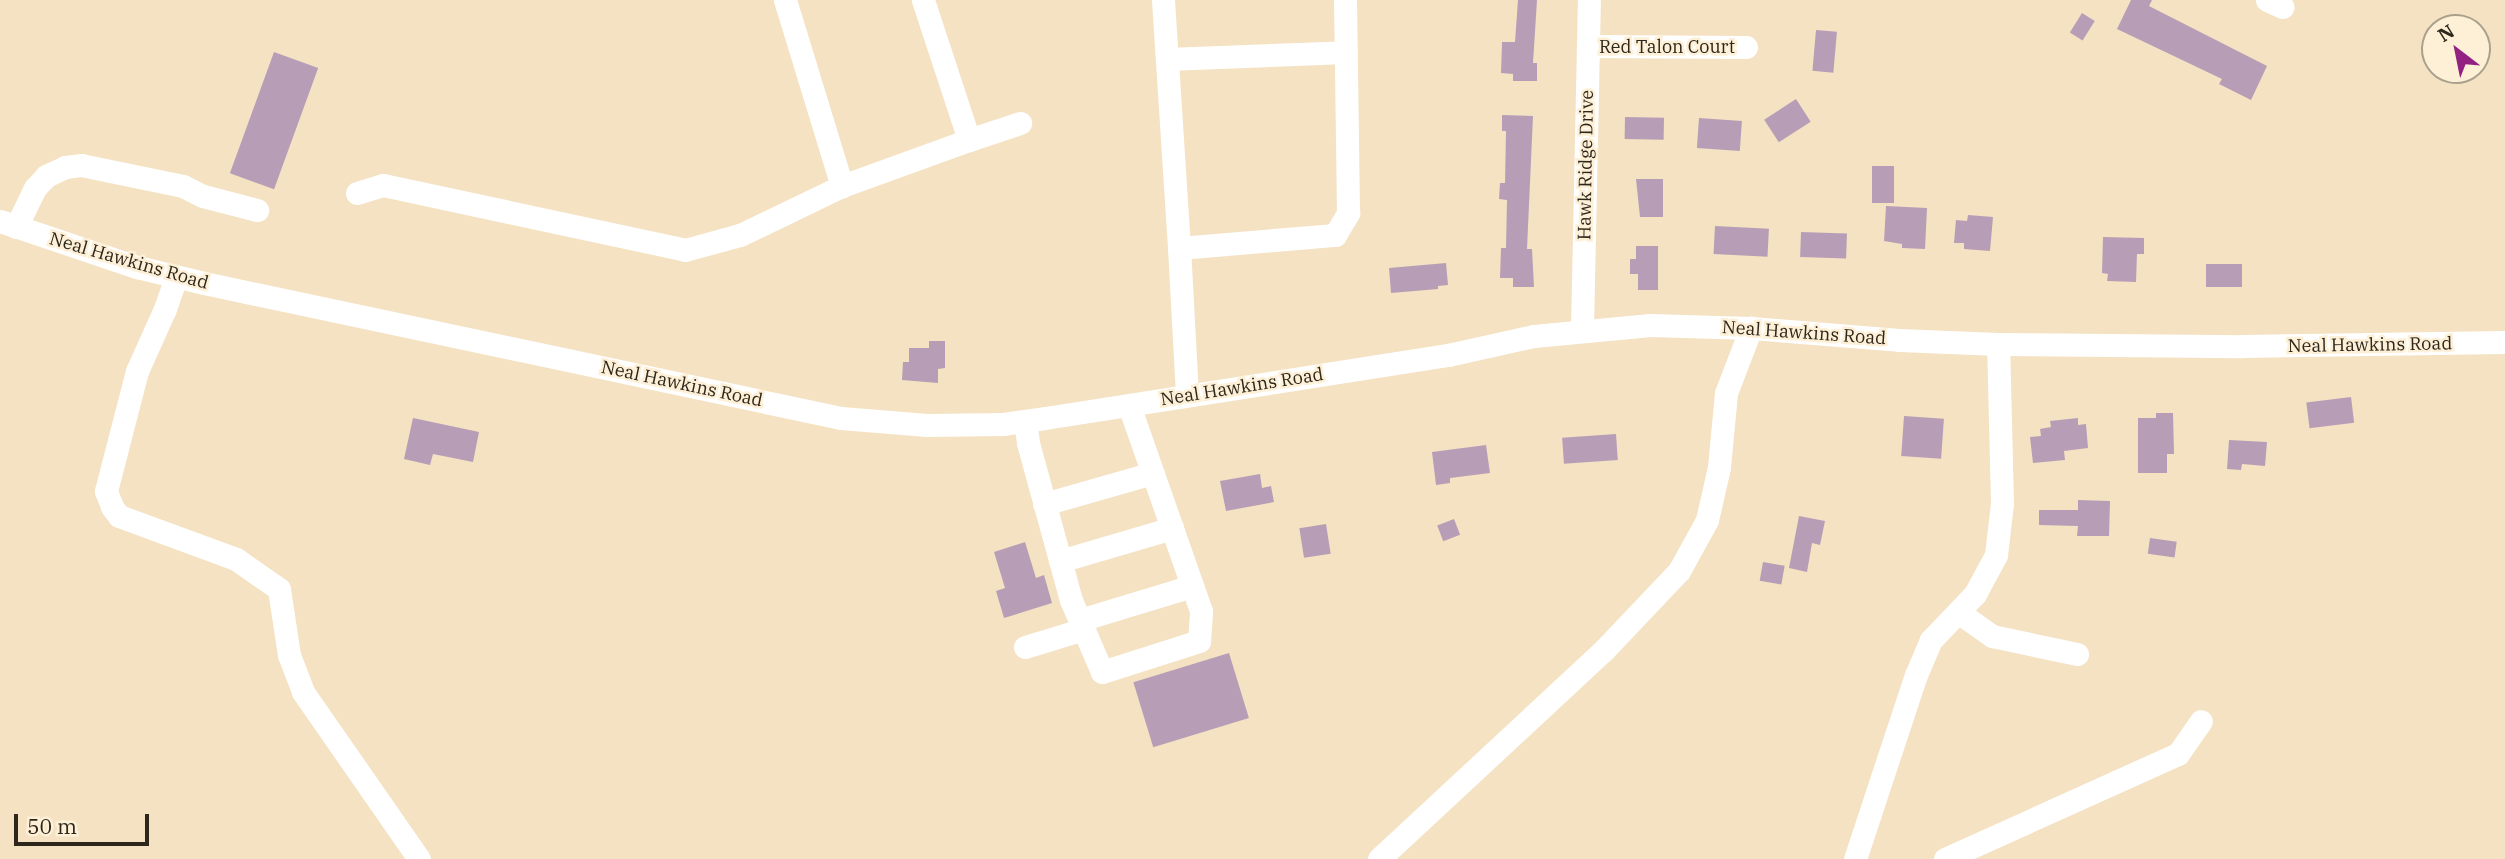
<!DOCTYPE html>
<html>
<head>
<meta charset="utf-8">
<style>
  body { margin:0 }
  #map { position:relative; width:2505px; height:859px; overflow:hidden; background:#f4e2c3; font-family:"IBM Plex Serif",serif }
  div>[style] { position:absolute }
  .building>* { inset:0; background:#b79eb6; transform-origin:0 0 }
  .minor>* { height:23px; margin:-11.5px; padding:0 11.5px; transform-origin:11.5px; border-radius:11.5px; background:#fff }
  span { translate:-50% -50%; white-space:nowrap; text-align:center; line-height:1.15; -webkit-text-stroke:5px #fef0d7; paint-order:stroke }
  .street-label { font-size:18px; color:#2d271b }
  .north { position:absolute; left:2421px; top:14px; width:70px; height:70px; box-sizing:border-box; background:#fef0d7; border:2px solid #aaa08c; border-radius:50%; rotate:328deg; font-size:19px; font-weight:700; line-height:28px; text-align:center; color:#2d271b }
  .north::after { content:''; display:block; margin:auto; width:24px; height:32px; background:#922181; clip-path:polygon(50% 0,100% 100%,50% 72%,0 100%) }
  .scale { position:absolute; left:14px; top:814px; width:135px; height:32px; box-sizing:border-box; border:4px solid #2d271b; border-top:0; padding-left:9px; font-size:21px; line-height:24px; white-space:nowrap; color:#2d271b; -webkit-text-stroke:5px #fef0d7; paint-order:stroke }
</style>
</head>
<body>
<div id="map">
  <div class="building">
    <i style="clip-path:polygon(1518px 0,1537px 0,1533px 63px,1537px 63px,1537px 81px,1513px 81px,1513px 74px,1501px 73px,1502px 42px,1515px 42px)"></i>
    <i style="clip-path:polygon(2131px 0,2152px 0,2149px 6px,2267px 66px,2251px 100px,2219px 84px,2222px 79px,2117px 29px)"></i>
    <i style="left:2082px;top:13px;width:15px;height:23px;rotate:32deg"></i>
    <i style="left:1816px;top:30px;width:21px;height:41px;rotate:5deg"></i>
    <i style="left:274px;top:52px;width:47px;height:129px;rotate:20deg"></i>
    <i style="left:1796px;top:99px;width:27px;height:38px;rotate:57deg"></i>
    <i style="clip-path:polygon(1502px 115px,1533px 116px,1527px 249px,1532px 249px,1534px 287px,1513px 287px,1513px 278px,1500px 278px,1501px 248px,1506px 248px,1507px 200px,1499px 199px,1500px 183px,1505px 183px,1506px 131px,1502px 131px)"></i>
    <i style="left:1625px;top:117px;width:39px;height:22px;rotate:1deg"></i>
    <i style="left:1699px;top:118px;width:43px;height:30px;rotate:4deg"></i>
    <i style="left:1872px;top:166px;width:22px;height:37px"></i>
    <i style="clip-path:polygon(1636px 179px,1663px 179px,1663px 217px,1640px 217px)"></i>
    <i style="clip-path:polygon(1886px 206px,1927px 208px,1925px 249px,1902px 248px,1902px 244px,1884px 241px)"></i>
    <i style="clip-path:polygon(1968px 215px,1993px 217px,1990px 251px,1964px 249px,1964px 243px,1954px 243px,1956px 220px,1967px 221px)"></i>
    <i style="left:1715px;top:226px;width:54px;height:28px;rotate:3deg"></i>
    <i style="left:1801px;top:232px;width:46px;height:25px;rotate:2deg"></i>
    <i style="clip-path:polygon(2103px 237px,2144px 238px,2144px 254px,2137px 254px,2136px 282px,2107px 281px,2108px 274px,2102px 273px)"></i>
    <i style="clip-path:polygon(1636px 246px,1658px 246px,1658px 290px,1638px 290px,1638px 274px,1630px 274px,1630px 259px,1636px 259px)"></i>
    <i style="clip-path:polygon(1446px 263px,1448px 285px,1438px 286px,1438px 289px,1391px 293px,1389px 268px)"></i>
    <i style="left:2206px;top:264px;width:36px;height:23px"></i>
    <i style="clip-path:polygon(929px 341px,945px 341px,945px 368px,938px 369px,938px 383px,902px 380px,903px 362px,909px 362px,909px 348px,929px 348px)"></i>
    <i style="left:2351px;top:397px;width:26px;height:45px;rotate:83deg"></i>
    <i style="clip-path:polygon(2156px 413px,2173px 413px,2174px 454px,2167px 454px,2167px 473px,2138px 473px,2138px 418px,2156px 418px)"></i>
    <i style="left:1904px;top:416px;width:40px;height:40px;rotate:4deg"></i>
    <i style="clip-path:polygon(413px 418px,479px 432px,473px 462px,433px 454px,430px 465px,404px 459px)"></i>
    <i style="clip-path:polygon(2078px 418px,2078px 425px,2086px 424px,2088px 448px,2064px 451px,2065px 460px,2033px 463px,2030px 437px,2041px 436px,2040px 429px,2051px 427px,2050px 421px)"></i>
    <i style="left:1616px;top:434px;width:26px;height:54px;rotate:86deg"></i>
    <i style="clip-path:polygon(2229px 440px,2267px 442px,2265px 466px,2242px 464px,2241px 470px,2227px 469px)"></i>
    <i style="clip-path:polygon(1486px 445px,1490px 473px,1450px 478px,1450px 483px,1436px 485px,1432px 452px)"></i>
    <i style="clip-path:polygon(1260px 474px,1262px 488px,1271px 486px,1274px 502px,1226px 511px,1220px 481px)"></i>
    <i style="clip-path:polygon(2078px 500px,2110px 501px,2109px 536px,2077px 536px,2078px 526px,2039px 525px,2039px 510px,2078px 510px)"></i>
    <i style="clip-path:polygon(1799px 516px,1825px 521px,1820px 545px,1812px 543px,1807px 572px,1789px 568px)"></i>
    <i style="left:1454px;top:519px;width:17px;height:18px;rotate:69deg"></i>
    <i style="left:1326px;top:524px;width:30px;height:27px;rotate:81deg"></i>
    <i style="left:2150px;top:538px;width:27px;height:16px;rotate:8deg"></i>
    <i style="clip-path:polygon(1025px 542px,1036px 578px,1044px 575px,1052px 603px,1004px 618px,996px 591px,1005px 588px,994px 552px)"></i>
    <i style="left:1763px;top:562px;width:22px;height:19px;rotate:10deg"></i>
    <i style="left:1229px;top:653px;width:68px;height:100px;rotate:73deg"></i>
  </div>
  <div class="minor">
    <i style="left:785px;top:0;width:195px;rotate:73deg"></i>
    <i style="left:1163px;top:0;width:249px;rotate:86.3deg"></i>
    <i style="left:2267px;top:0;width:17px;rotate:24deg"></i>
    <i style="left:1589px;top:46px;width:157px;rotate:0.4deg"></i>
    <i style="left:1167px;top:59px;width:179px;rotate:-2.2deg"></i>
    <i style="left:969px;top:140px;width:54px;rotate:-18.4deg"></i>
    <i style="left:357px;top:193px;width:27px;rotate:-17deg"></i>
    <i style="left:383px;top:185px;width:309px;rotate:12.1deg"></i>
    <i style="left:685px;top:250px;width:57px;rotate:-15.3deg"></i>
    <i style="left:740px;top:235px;width:113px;rotate:-25.7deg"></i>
    <i style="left:842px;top:186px;width:135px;rotate:-19.9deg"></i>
    <i style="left:969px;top:140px;width:147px;rotate:-108.2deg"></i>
    <i style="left:0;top:221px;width:145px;rotate:18.6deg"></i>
    <i style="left:137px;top:267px;width:69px;rotate:13.4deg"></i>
    <i style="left:204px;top:283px;width:651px;rotate:11.97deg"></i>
    <i style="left:841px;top:418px;width:86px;rotate:4.7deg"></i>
    <i style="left:927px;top:425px;width:76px;rotate:-0.8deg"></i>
    <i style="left:1003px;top:424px;width:42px;rotate:-8.1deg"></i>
    <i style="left:1045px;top:418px;width:408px;rotate:-8.9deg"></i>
    <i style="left:1448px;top:355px;width:88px;rotate:-12.5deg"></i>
    <i style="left:1534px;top:336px;width:117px;rotate:-5.4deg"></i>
    <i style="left:1650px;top:325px;width:101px;rotate:1.7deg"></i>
    <i style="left:1751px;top:328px;width:148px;rotate:4.6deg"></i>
    <i style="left:1899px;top:340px;width:99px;rotate:2.3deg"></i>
    <i style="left:1998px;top:344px;width:245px;rotate:0.5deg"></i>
    <i style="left:2243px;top:346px;width:262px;rotate:-0.9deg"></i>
    <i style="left:16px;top:227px;width:43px;rotate:-64deg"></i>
    <i style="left:35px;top:188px;width:16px;rotate:-47deg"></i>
    <i style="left:46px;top:176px;width:21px;rotate:-25deg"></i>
    <i style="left:65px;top:167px;width:16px;rotate:-7deg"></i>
    <i style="left:81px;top:165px;width:104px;rotate:11.6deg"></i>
    <i style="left:183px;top:186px;width:22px;rotate:27deg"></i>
    <i style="left:203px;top:196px;width:56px;rotate:14.5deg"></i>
    <i style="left:176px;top:277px;width:36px;rotate:109deg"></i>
    <i style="left:164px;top:311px;width:66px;rotate:114.2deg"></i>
    <i style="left:137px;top:371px;width:124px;rotate:104.5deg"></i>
    <i style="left:106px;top:491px;width:17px;rotate:69deg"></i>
    <i style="left:112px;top:507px;width:11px;rotate:52deg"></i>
    <i style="left:119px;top:516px;width:125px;rotate:20.2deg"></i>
    <i style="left:236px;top:559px;width:52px;rotate:34.9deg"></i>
    <i style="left:279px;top:589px;width:67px;rotate:81.4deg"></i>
    <i style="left:289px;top:655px;width:40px;rotate:69deg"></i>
    <i style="left:303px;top:692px;width:203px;rotate:55.2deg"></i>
    <i style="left:1582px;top:330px;width:330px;rotate:-88.8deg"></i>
    <i style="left:1187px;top:395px;width:147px;rotate:-93.1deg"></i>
    <i style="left:1179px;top:248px;width:157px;rotate:-4.8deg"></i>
    <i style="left:1335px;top:235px;width:26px;rotate:-59deg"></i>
    <i style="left:1348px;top:213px;width:213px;rotate:-90.8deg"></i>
    <i style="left:1025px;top:421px;width:22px;rotate:82deg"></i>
    <i style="left:1028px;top:443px;width:163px;rotate:74.7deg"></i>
    <i style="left:1071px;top:600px;width:78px;rotate:66.7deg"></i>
    <i style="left:1102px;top:672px;width:102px;rotate:-17.7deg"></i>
    <i style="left:1199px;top:641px;width:30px;rotate:-86deg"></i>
    <i style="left:1201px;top:611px;width:218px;rotate:-109.3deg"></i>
    <i style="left:1044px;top:504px;width:113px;rotate:-15.9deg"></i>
    <i style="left:1060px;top:561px;width:117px;rotate:-16.4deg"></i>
    <i style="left:1958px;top:612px;width:42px;rotate:35.2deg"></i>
    <i style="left:1992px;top:636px;width:87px;rotate:12deg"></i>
    <i style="left:1080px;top:620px;width:117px;rotate:-16.9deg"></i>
    <i style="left:1025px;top:647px;width:62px;rotate:-17deg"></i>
    <i style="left:1379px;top:859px;width:306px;rotate:-42.9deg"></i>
    <i style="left:1603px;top:651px;width:110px;rotate:-46.5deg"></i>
    <i style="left:1679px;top:571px;width:58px;rotate:-61.2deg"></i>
    <i style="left:1707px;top:520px;width:54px;rotate:-77.2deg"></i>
    <i style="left:1719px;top:467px;width:74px;rotate:-84.6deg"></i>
    <i style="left:1726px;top:393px;width:70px;rotate:-69deg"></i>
    <i style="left:1855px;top:859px;width:194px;rotate:-71.7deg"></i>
    <i style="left:1916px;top:675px;width:38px;rotate:-67deg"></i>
    <i style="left:1931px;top:640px;width:64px;rotate:-46.3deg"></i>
    <i style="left:1975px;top:594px;width:44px;rotate:-61.7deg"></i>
    <i style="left:1996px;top:555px;width:52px;rotate:-83.4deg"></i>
    <i style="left:2002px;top:503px;width:159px;rotate:-91.4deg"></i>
    <i style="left:1945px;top:859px;width:256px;rotate:-24.3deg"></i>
    <i style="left:2178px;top:754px;width:40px;rotate:-55.1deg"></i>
  </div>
  <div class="street-label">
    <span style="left:1667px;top:47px">Red Talon Court</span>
    <span style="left:1586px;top:165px;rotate:-89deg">Hawk Ridge Drive</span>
    <span style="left:129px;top:261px;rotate:16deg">Neal Hawkins Road</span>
    <span style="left:1804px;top:333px;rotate:4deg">Neal Hawkins Road</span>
    <span style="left:2370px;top:345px;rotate:-1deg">Neal Hawkins Road</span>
    <span style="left:682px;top:384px;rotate:12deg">Neal Hawkins Road</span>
    <span style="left:1242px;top:387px;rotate:-9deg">Neal Hawkins Road</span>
  </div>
  <div class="north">N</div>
  <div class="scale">50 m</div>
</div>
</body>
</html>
